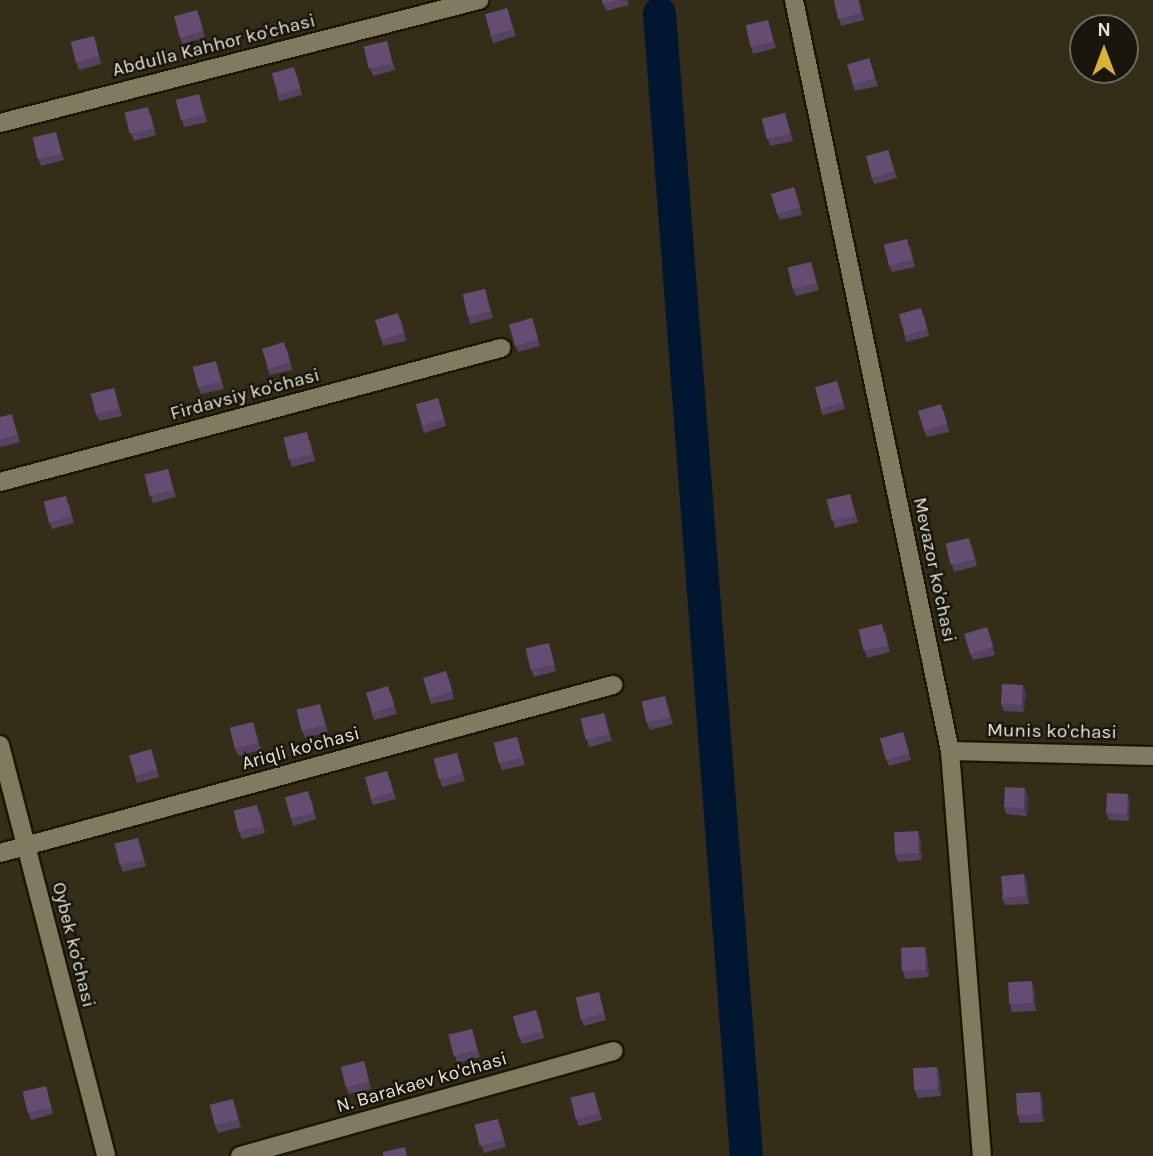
<!DOCTYPE html>
<html>
<head>
<meta charset="utf-8">
<style>
  body { margin:0 }
  #map { position:relative; width:1153px; height:1156px; overflow:hidden; background:#342e18; font-family:Karla,sans-serif }
  div>[style] { position:absolute }
  .canal>* { height:33px; margin:-16.5px; padding:0 16.5px; transform-origin:16.5px; border-radius:16.5px; background:#001631 }
  .roads { filter:drop-shadow(2px 0 #1c1602) drop-shadow(-2px 0 #1c1602) drop-shadow(0 2px #1c1602) drop-shadow(0 -2px #1c1602) }
  .minor>* { height:18px; margin:-9px; padding:0 9px; transform-origin:9px; border-radius:9px; background:#807a61 }
  .wall>* { inset:0; background:#574261 }
  .shaded-wall>* { inset:0; background:#47364f }
  .building>* { inset:0; background:#654d71; transform-origin:0 0 }
  span { translate:-50% -50%; white-space:nowrap; text-align:center; line-height:1.15; -webkit-text-stroke:5px #19170d; paint-order:stroke }
  .street-label { font-size:19px; color:#e6e2d5 }
  .north { position:absolute; left:1069px; top:14px; width:70px; height:70px; box-sizing:border-box; background:#19170d; border:2px solid #6b685d; border-radius:50%; rotate:0deg; font-size:19px; font-weight:700; line-height:28px; text-align:center; color:#e6e2d5 }
  .north::after { content:''; display:block; margin:auto; width:24px; height:32px; background:#d7b434; clip-path:polygon(50% 0,100% 100%,50% 72%,0 100%) }
</style>
</head>
<body>
<div id="map">
  <div class="canal">
    <i style="left:659px;top:13px;width:1146px;rotate:85.65deg"></i>
  </div>
  <div class="roads">
    <div class="minor">
      <i style="left:794px;top:0;width:767px;rotate:78.27deg"></i>
      <i style="left:950px;top:751px;width:406px;rotate:85.5deg"></i>
      <i style="left:0;top:123px;width:495px;rotate:-14.4deg"></i>
      <i style="left:0;top:482px;width:519px;rotate:-14.97deg"></i>
      <i style="left:0;top:745px;width:424px;rotate:75.5deg"></i>
      <i style="left:950px;top:751px;width:203px;rotate:1.4deg"></i>
      <i style="left:0;top:853px;width:636px;rotate:-15.33deg"></i>
      <i style="left:240px;top:1156px;width:388px;rotate:-15.7deg"></i>
    </div>
  </div>
  <div class="wall">
    <i style="clip-path:polygon(602px 0,627px 0,629px 5px,606px 11px)"></i>
    <i style="clip-path:polygon(834px 0,859px 0,864px 20px,841px 26px)"></i>
    <i style="clip-path:polygon(507px 8px,516px 36px,493px 43px,490px 35px)"></i>
    <i style="clip-path:polygon(200px 17px,205px 38px,182px 44px,180px 37px)"></i>
    <i style="clip-path:polygon(768px 20px,776px 48px,753px 54px,751px 47px)"></i>
    <i style="clip-path:polygon(387px 41px,395px 70px,373px 76px,370px 68px)"></i>
    <i style="clip-path:polygon(96px 43px,101px 64px,79px 70px,76px 62px)"></i>
    <i style="clip-path:polygon(869px 58px,878px 86px,855px 91px,852px 84px)"></i>
    <i style="clip-path:polygon(297px 75px,302px 95px,279px 101px,277px 94px)"></i>
    <i style="clip-path:polygon(199px 94px,207px 122px,184px 127px,182px 120px)"></i>
    <i style="clip-path:polygon(785px 113px,793px 141px,770px 146px,768px 139px)"></i>
    <i style="clip-path:polygon(151px 114px,156px 135px,134px 141px,131px 134px)"></i>
    <i style="clip-path:polygon(56px 132px,64px 160px,41px 166px,38px 159px)"></i>
    <i style="clip-path:polygon(888px 150px,897px 178px,874px 184px,871px 176px)"></i>
    <i style="clip-path:polygon(794px 187px,802px 215px,780px 220px,777px 213px)"></i>
    <i style="clip-path:polygon(910px 246px,915px 267px,892px 272px,889px 265px)"></i>
    <i style="clip-path:polygon(811px 262px,819px 290px,796px 296px,793px 289px)"></i>
    <i style="clip-path:polygon(485px 289px,493px 318px,470px 324px,468px 316px)"></i>
    <i style="clip-path:polygon(924px 315px,929px 336px,906px 342px,904px 334px)"></i>
    <i style="clip-path:polygon(532px 318px,540px 346px,518px 352px,515px 345px)"></i>
    <i style="clip-path:polygon(401px 320px,406px 341px,383px 346px,381px 339px)"></i>
    <i style="clip-path:polygon(287px 349px,292px 370px,270px 375px,267px 368px)"></i>
    <i style="clip-path:polygon(218px 368px,224px 389px,201px 394px,198px 387px)"></i>
    <i style="clip-path:polygon(837px 381px,845px 409px,822px 415px,820px 407px)"></i>
    <i style="clip-path:polygon(114px 388px,122px 416px,99px 421px,96px 414px)"></i>
    <i style="clip-path:polygon(438px 398px,446px 426px,424px 433px,421px 425px)"></i>
    <i style="clip-path:polygon(944px 411px,949px 432px,927px 437px,924px 430px)"></i>
    <i style="clip-path:polygon(0 417px,14px 422px,20px 442px,0 447px)"></i>
    <i style="clip-path:polygon(310px 440px,315px 461px,292px 467px,290px 459px)"></i>
    <i style="clip-path:polygon(168px 469px,176px 497px,153px 503px,151px 496px)"></i>
    <i style="clip-path:polygon(850px 494px,858px 522px,835px 528px,833px 520px)"></i>
    <i style="clip-path:polygon(69px 503px,74px 523px,52px 529px,49px 522px)"></i>
    <i style="clip-path:polygon(972px 545px,977px 566px,954px 572px,952px 565px)"></i>
    <i style="clip-path:polygon(987px 627px,995px 655px,973px 660px,970px 653px)"></i>
    <i style="clip-path:polygon(885px 631px,890px 652px,867px 658px,865px 651px)"></i>
    <i style="clip-path:polygon(549px 643px,556px 671px,534px 677px,531px 670px)"></i>
    <i style="clip-path:polygon(449px 678px,454px 699px,431px 704px,429px 697px)"></i>
    <i style="clip-path:polygon(1026px 692px,1024px 712px,1004px 711px,1001px 704px)"></i>
    <i style="clip-path:polygon(391px 693px,397px 714px,374px 720px,371px 712px)"></i>
    <i style="clip-path:polygon(667px 703px,673px 724px,650px 730px,647px 723px)"></i>
    <i style="clip-path:polygon(322px 711px,328px 732px,305px 738px,302px 731px)"></i>
    <i style="clip-path:polygon(604px 713px,612px 741px,589px 747px,587px 739px)"></i>
    <i style="clip-path:polygon(253px 722px,261px 750px,238px 756px,235px 749px)"></i>
    <i style="clip-path:polygon(903px 732px,911px 760px,889px 766px,886px 758px)"></i>
    <i style="clip-path:polygon(517px 737px,525px 765px,502px 770px,499px 763px)"></i>
    <i style="clip-path:polygon(151px 749px,159px 777px,137px 783px,134px 775px)"></i>
    <i style="clip-path:polygon(457px 753px,465px 781px,442px 787px,440px 780px)"></i>
    <i style="clip-path:polygon(390px 779px,396px 799px,373px 805px,370px 798px)"></i>
    <i style="clip-path:polygon(1028px 796px,1027px 816px,1006px 814px,1004px 807px)"></i>
    <i style="clip-path:polygon(311px 799px,316px 819px,293px 826px,291px 818px)"></i>
    <i style="clip-path:polygon(1130px 801px,1129px 821px,1109px 820px,1106px 813px)"></i>
    <i style="clip-path:polygon(260px 812px,265px 833px,242px 839px,239px 832px)"></i>
    <i style="clip-path:polygon(918px 831px,920px 838px,922px 860px,898px 862px,895px 854px)"></i>
    <i style="clip-path:polygon(140px 845px,146px 866px,123px 872px,120px 864px)"></i>
    <i style="clip-path:polygon(1024px 874px,1027px 881px,1029px 904px,1005px 905px,1002px 898px)"></i>
    <i style="clip-path:polygon(925px 947px,927px 955px,929px 977px,905px 979px,903px 971px)"></i>
    <i style="clip-path:polygon(1034px 988px,1036px 1011px,1012px 1012px,1010px 1005px)"></i>
    <i style="clip-path:polygon(601px 1000px,606px 1020px,584px 1026px,581px 1019px)"></i>
    <i style="clip-path:polygon(539px 1018px,544px 1038px,522px 1044px,519px 1037px)"></i>
    <i style="clip-path:polygon(472px 1029px,480px 1057px,457px 1063px,455px 1055px)"></i>
    <i style="clip-path:polygon(364px 1061px,371px 1089px,349px 1094px,346px 1087px)"></i>
    <i style="clip-path:polygon(940px 1074px,941px 1096px,918px 1098px,915px 1091px)"></i>
    <i style="clip-path:polygon(46px 1086px,53px 1114px,31px 1120px,28px 1112px)"></i>
    <i style="clip-path:polygon(594px 1092px,602px 1120px,579px 1126px,576px 1118px)"></i>
    <i style="clip-path:polygon(1040px 1092px,1042px 1099px,1044px 1122px,1020px 1123px,1018px 1116px)"></i>
    <i style="clip-path:polygon(235px 1106px,241px 1127px,218px 1133px,215px 1126px)"></i>
    <i style="clip-path:polygon(501px 1127px,506px 1147px,484px 1153px,481px 1146px)"></i>
  </div>
  <div class="shaded-wall">
    <i style="clip-path:polygon(1023px 685px,1026px 692px,1024px 712px,1021px 705px)"></i>
    <i style="clip-path:polygon(1025px 788px,1028px 796px,1027px 816px,1024px 809px)"></i>
    <i style="clip-path:polygon(1128px 794px,1130px 801px,1129px 821px,1127px 814px)"></i>
    <i style="clip-path:polygon(918px 831px,920px 838px,922px 860px,919px 853px)"></i>
    <i style="clip-path:polygon(1024px 874px,1027px 881px,1029px 904px,1026px 896px)"></i>
    <i style="clip-path:polygon(925px 947px,927px 955px,929px 977px,926px 970px)"></i>
    <i style="clip-path:polygon(1032px 981px,1034px 988px,1036px 1011px,1033px 1003px)"></i>
    <i style="clip-path:polygon(937px 1067px,940px 1074px,941px 1096px,938px 1089px)"></i>
    <i style="clip-path:polygon(1040px 1092px,1042px 1099px,1044px 1122px,1041px 1114px)"></i>
  </div>
  <div class="building">
    <i style="clip-path:polygon(602px 0,618px 0,603px 4px)"></i>
    <i style="clip-path:polygon(834px 0,858px 0,861px 13px,838px 19px)"></i>
    <i style="left:507px;top:8px;width:22px;height:23px;rotate:74deg"></i>
    <i style="left:197px;top:10px;width:22px;height:24px;rotate:74deg"></i>
    <i style="left:768px;top:20px;width:22px;height:23px;rotate:77deg"></i>
    <i style="left:94px;top:36px;width:21px;height:24px;rotate:76deg"></i>
    <i style="left:387px;top:41px;width:23px;height:24px;rotate:77deg"></i>
    <i style="left:869px;top:58px;width:21px;height:23px;rotate:73deg"></i>
    <i style="left:294px;top:67px;width:22px;height:23px;rotate:74deg"></i>
    <i style="left:199px;top:94px;width:21px;height:24px;rotate:76deg"></i>
    <i style="left:148px;top:107px;width:22px;height:24px;rotate:77deg"></i>
    <i style="left:785px;top:113px;width:21px;height:24px;rotate:76deg"></i>
    <i style="left:56px;top:132px;width:22px;height:24px;rotate:77deg"></i>
    <i style="left:888px;top:150px;width:22px;height:23px;rotate:74deg"></i>
    <i style="left:794px;top:187px;width:21px;height:24px;rotate:73deg"></i>
    <i style="left:907px;top:239px;width:21px;height:24px;rotate:76deg"></i>
    <i style="left:811px;top:262px;width:22px;height:24px;rotate:77deg"></i>
    <i style="left:485px;top:289px;width:23px;height:23px;rotate:77deg"></i>
    <i style="left:921px;top:308px;width:22px;height:23px;rotate:74deg"></i>
    <i style="left:398px;top:313px;width:21px;height:24px;rotate:73deg"></i>
    <i style="left:532px;top:318px;width:22px;height:24px;rotate:74deg"></i>
    <i style="left:284px;top:342px;width:21px;height:23px;rotate:73deg"></i>
    <i style="left:216px;top:361px;width:21px;height:24px;rotate:76deg"></i>
    <i style="left:837px;top:381px;width:22px;height:23px;rotate:74deg"></i>
    <i style="left:114px;top:388px;width:21px;height:24px;rotate:76deg"></i>
    <i style="left:438px;top:398px;width:22px;height:23px;rotate:74deg"></i>
    <i style="left:941px;top:404px;width:21px;height:24px;rotate:73deg"></i>
    <i style="clip-path:polygon(12px 414px,17px 435px,0 439px,0 417px)"></i>
    <i style="left:307px;top:432px;width:23px;height:24px;rotate:77deg"></i>
    <i style="left:168px;top:469px;width:22px;height:24px;rotate:77deg"></i>
    <i style="left:850px;top:494px;width:22px;height:24px;rotate:77deg"></i>
    <i style="left:66px;top:496px;width:21px;height:23px;rotate:76deg"></i>
    <i style="left:969px;top:538px;width:22px;height:24px;rotate:77deg"></i>
    <i style="left:882px;top:624px;width:22px;height:24px;rotate:77deg"></i>
    <i style="left:987px;top:627px;width:21px;height:24px;rotate:73deg"></i>
    <i style="left:549px;top:643px;width:22px;height:24px;rotate:77deg"></i>
    <i style="left:446px;top:671px;width:21px;height:24px;rotate:73deg"></i>
    <i style="left:1002px;top:684px;width:21px;height:20px;rotate:3deg"></i>
    <i style="left:388px;top:686px;width:21px;height:23px;rotate:73deg"></i>
    <i style="left:665px;top:696px;width:22px;height:24px;rotate:77deg"></i>
    <i style="left:320px;top:704px;width:22px;height:24px;rotate:77deg"></i>
    <i style="left:604px;top:713px;width:22px;height:24px;rotate:77deg"></i>
    <i style="left:253px;top:722px;width:21px;height:24px;rotate:76deg"></i>
    <i style="left:903px;top:732px;width:22px;height:24px;rotate:74deg"></i>
    <i style="left:517px;top:737px;width:21px;height:24px;rotate:76deg"></i>
    <i style="left:151px;top:749px;width:21px;height:23px;rotate:73deg"></i>
    <i style="left:457px;top:753px;width:21px;height:24px;rotate:76deg"></i>
    <i style="left:387px;top:771px;width:22px;height:23px;rotate:74deg"></i>
    <i style="left:1005px;top:787px;width:20px;height:20px;rotate:3deg"></i>
    <i style="left:308px;top:791px;width:22px;height:24px;rotate:74deg"></i>
    <i style="left:1107px;top:793px;width:21px;height:20px;rotate:3deg"></i>
    <i style="left:257px;top:805px;width:22px;height:24px;rotate:77deg"></i>
    <i style="left:918px;top:831px;width:22px;height:24px;rotate:87deg"></i>
    <i style="left:138px;top:838px;width:22px;height:24px;rotate:77deg"></i>
    <i style="left:1024px;top:874px;width:22px;height:23px;rotate:85deg"></i>
    <i style="left:925px;top:947px;width:23px;height:24px;rotate:88deg"></i>
    <i style="left:1032px;top:981px;width:22px;height:24px;rotate:87deg"></i>
    <i style="left:599px;top:992px;width:22px;height:24px;rotate:77deg"></i>
    <i style="left:536px;top:1010px;width:22px;height:24px;rotate:74deg"></i>
    <i style="left:472px;top:1029px;width:22px;height:24px;rotate:77deg"></i>
    <i style="left:364px;top:1061px;width:21px;height:24px;rotate:76deg"></i>
    <i style="left:937px;top:1067px;width:22px;height:24px;rotate:87deg"></i>
    <i style="left:46px;top:1086px;width:22px;height:24px;rotate:77deg"></i>
    <i style="left:594px;top:1092px;width:22px;height:24px;rotate:77deg"></i>
    <i style="left:1040px;top:1092px;width:22px;height:24px;rotate:87deg"></i>
    <i style="left:233px;top:1099px;width:21px;height:24px;rotate:76deg"></i>
    <i style="left:498px;top:1119px;width:22px;height:24px;rotate:77deg"></i>
    <i style="clip-path:polygon(405px 1147px,407px 1156px,383px 1156px,383px 1152px)"></i>
  </div>
  <div class="street-label">
    <span style="left:214px;top:46px;rotate:-14deg">Abdulla Kahhor ko'chasi</span>
    <span style="left:245px;top:395px;rotate:-15deg">Firdavsiy ko'chasi</span>
    <span style="left:934px;top:570px;rotate:78deg">Mevazor ko'chasi</span>
    <span style="left:1052px;top:732px;rotate:1deg">Munis ko'chasi</span>
    <span style="left:301px;top:749px;rotate:-15deg">Ariqli ko'chasi</span>
    <span style="left:73px;top:945px;rotate:76deg">Oybek ko'chasi</span>
    <span style="left:422px;top:1083px;rotate:-16deg">N. Barakaev ko'chasi</span>
  </div>
  <div class="north">N</div>
</div>
</body>
</html>
